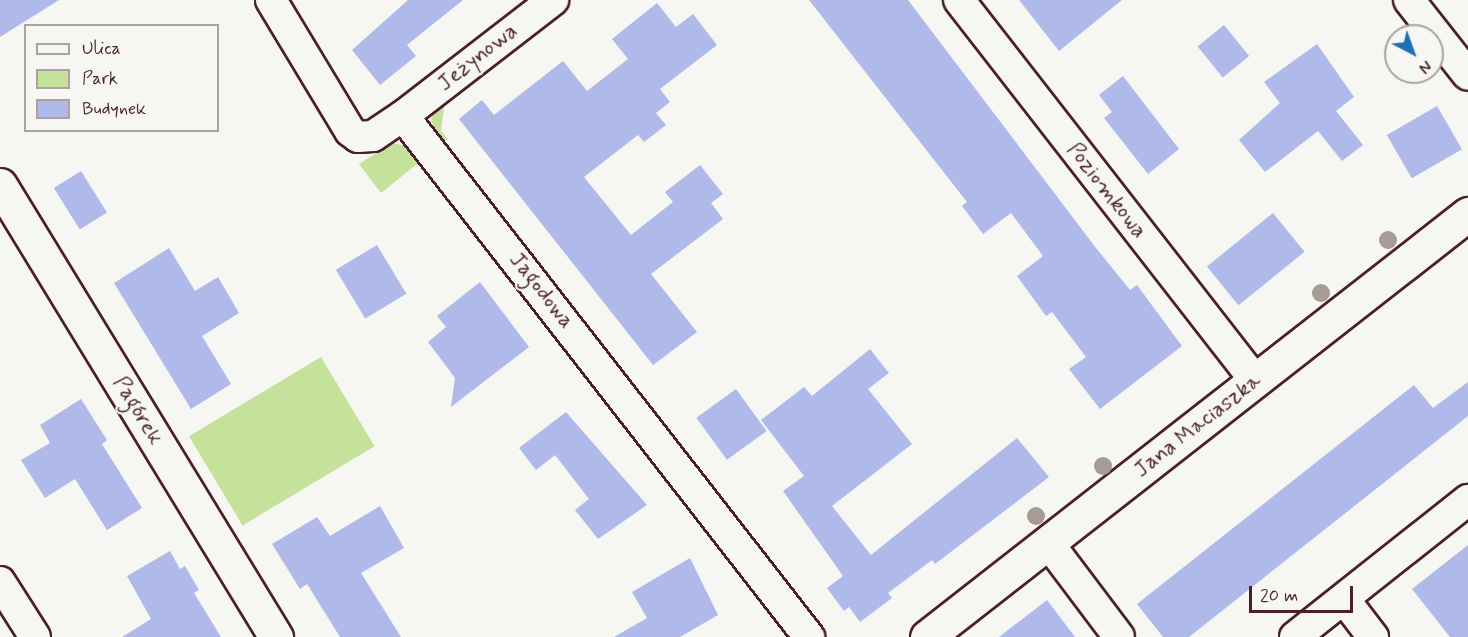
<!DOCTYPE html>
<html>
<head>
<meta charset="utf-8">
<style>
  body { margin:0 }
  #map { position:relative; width:1468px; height:637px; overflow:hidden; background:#f6f6f2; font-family:Mynerve,sans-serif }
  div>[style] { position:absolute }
  .green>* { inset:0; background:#c4e299; transform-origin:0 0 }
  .building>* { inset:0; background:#afb9ea; transform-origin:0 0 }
  .roads { filter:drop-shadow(2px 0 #4a1f2b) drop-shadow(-2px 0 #4a1f2b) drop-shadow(0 2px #4a1f2b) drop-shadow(0 -2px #4a1f2b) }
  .minor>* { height:30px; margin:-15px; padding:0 15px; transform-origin:15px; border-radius:15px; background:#f6f6f2 }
  .tertiary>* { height:33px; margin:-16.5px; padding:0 16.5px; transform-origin:16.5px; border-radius:16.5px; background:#f6f6f2 }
  .trees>* { width:18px; height:18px; margin:-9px; border-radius:50%; background:#a89b93 }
  span { translate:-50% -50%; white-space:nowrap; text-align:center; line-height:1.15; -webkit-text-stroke:4.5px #f6f6f2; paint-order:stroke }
  .street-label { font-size:22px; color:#4a1f2b }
  .legend { position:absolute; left:24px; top:24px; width:195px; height:108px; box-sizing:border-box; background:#f6f6f2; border:2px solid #b1a0a2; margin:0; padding:8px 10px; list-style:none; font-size:18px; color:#4a1f2b }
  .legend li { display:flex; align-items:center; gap:12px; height:30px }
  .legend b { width:30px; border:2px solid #b1a0a2 }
  .north { position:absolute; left:1384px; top:24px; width:60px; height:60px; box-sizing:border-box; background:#f6f6f2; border:2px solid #b1a0a2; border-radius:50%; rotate:139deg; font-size:16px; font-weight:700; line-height:24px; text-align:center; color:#4a1f2b }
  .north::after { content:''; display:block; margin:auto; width:21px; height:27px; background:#1f6fb2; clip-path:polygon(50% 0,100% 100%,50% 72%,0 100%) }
  .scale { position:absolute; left:1249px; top:586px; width:104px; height:27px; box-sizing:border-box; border:3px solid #4a1f2b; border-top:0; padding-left:8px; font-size:18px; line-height:21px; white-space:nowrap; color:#4a1f2b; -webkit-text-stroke:4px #f6f6f2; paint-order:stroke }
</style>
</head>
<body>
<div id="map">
  <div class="green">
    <i style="clip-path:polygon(445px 101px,441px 131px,448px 139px,442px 144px,431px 120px,437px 105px)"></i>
    <i style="clip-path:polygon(392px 143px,409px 146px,423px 159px,381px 193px,359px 164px)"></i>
    <i style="left:321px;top:357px;width:104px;height:154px;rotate:59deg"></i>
  </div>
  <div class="building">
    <i style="clip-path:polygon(0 0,59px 0,0 37px)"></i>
    <i style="clip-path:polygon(408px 0,463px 0,407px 45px,416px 56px,380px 85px,352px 50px)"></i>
    <i style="clip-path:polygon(809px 0,908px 0,1096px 248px,1130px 290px,1137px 285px,1182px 346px,1100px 409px,1069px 369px,1086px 357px,1052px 312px,1046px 316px,1017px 276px,1043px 256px,1011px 213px,983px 234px,962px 206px,967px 202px)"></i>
    <i style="clip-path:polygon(1019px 0,1122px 0,1059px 51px)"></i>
    <i style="clip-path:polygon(657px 3px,676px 27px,693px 14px,717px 45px,660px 89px,670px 102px,656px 113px,666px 125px,644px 142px,638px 135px,584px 177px,631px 235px,673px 202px,665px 192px,700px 165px,723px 194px,711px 203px,723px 219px,651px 274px,697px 332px,653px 365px,459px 119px,482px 100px,494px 115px,563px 61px,587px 91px,628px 59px,612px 39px)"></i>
    <i style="left:1224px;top:25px;width:40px;height:34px;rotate:51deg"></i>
    <i style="clip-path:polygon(1317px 44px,1354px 97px,1336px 111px,1363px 145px,1342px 161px,1318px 131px,1265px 172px,1239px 140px,1280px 103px,1264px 82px)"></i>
    <i style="clip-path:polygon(1123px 76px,1179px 149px,1148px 174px,1104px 118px,1112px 112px,1099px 95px)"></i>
    <i style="left:1437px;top:106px;width:50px;height:58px;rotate:60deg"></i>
    <i style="left:81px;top:171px;width:49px;height:32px;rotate:58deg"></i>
    <i style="left:1273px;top:213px;width:50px;height:85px;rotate:51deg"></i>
    <i style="left:377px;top:245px;width:57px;height:48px;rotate:59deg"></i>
    <i style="clip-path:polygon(169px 248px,195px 291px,218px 277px,239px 313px,202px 336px,231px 384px,191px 409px,114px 283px)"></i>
    <i style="clip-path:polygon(480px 282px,529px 347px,451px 407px,455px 378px,428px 342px,446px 327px,437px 316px)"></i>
    <i style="clip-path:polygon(870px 349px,889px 373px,868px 389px,912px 444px,832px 506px,871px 555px,1017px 438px,1049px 477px,935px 564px,932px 560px,888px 593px,892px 598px,860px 622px,849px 607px,844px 611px,827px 588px,843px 576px,783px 491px,804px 476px,761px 420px,804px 387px,812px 396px)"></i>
    <i style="clip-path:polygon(1468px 382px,1468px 416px,1189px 637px,1163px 637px,1137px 604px,1414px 385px,1433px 408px)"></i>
    <i style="left:736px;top:389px;width:52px;height:49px;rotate:54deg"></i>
    <i style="clip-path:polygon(81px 399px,107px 440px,102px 444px,142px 508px,107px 530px,75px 479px,45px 498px,21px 460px,50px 443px,40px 425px)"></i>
    <i style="clip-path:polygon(566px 412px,647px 505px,598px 539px,575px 510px,589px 499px,555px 455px,536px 470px,519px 448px)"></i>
    <i style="clip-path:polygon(380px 506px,404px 548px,361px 573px,401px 637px,340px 637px,307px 584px,300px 589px,272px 544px,317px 517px,330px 536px)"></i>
    <i style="clip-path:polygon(1468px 545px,1468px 637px,1450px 637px,1412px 589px)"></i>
    <i style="clip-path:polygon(170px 551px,180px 569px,185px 566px,199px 590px,194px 593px,221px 637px,122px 637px,151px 619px,127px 576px)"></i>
    <i style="clip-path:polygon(690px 558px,718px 615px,680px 637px,614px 637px,647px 618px,632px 592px)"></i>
    <i style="clip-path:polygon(1047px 600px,1075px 637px,999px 637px)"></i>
  </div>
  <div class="roads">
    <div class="minor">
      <i style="left:271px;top:0;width:153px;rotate:58.9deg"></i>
      <i style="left:350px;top:131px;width:10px;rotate:37deg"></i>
      <i style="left:358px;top:137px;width:15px;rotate:-4deg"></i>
      <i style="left:373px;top:136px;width:36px;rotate:-34deg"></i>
      <i style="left:403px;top:116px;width:661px;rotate:52.07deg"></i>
      <i style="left:959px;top:0;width:482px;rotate:52.1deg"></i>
      <i style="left:1409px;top:0;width:95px;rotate:51.8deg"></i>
      <i style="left:403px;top:116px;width:190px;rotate:-37.7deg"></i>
      <i style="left:1049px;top:544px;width:116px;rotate:53deg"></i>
      <i style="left:0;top:582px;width:65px;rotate:57.5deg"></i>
      <i style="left:1344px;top:599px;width:48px;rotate:52.7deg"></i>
      <i style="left:1295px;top:637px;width:221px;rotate:-38.4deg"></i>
    </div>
    <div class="tertiary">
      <i style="left:0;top:185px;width:530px;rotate:58.59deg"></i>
      <i style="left:927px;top:637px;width:687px;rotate:-38.02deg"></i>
    </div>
  </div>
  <div class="trees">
    <i style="left:1388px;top:240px"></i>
    <i style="left:1321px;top:293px"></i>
    <i style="left:1103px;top:466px"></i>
    <i style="left:1036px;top:516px"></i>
  </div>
  <div class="street-label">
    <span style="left:478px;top:58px;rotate:-38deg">Jeżynowa</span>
    <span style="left:1106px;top:191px;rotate:52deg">Poziomkowa</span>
    <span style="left:541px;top:291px;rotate:52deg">Jagodowa</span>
    <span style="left:137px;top:411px;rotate:59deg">Pagórek</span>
    <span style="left:1198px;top:426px;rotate:-38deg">Jana Maciaszka</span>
  </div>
  <ul class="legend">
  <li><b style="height:8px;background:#f6f6f2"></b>Ulica</li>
  <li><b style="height:16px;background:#c4e299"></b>Park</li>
  <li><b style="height:16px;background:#afb9ea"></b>Budynek</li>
  </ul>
  <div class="north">N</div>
  <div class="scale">20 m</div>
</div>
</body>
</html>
